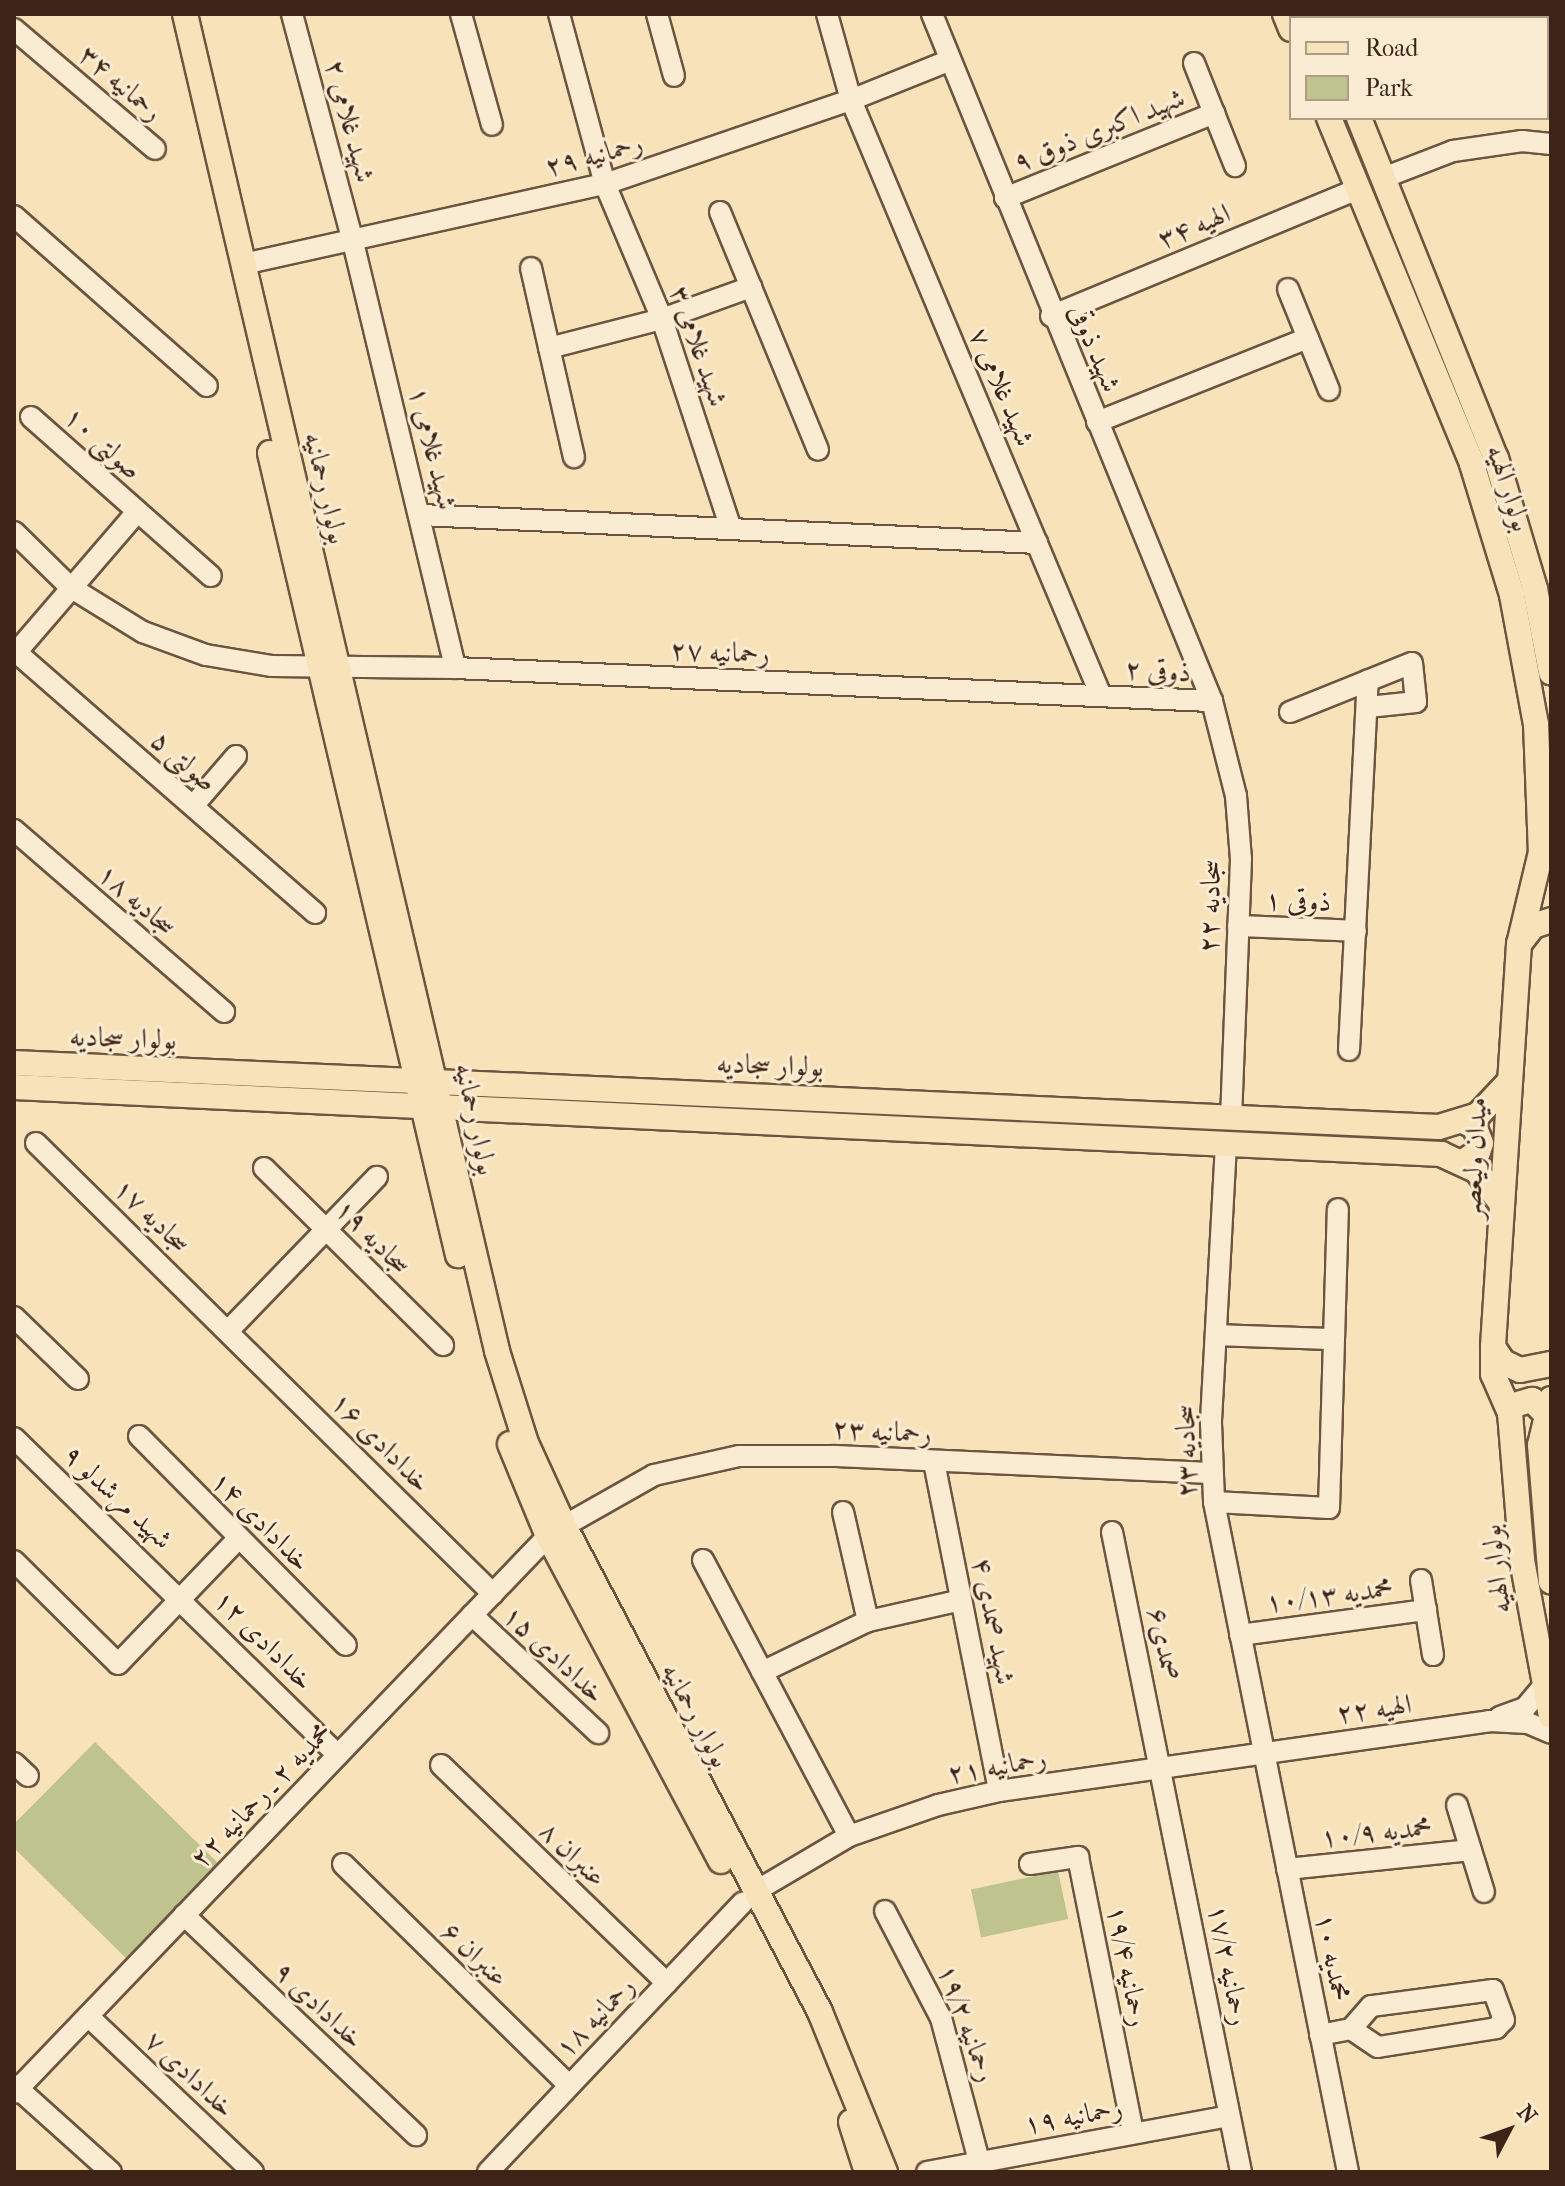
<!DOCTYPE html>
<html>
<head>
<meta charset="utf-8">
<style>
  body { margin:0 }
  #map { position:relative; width:1565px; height:2186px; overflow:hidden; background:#f8e2ba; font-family:"IM FELL French Canon",Amiri,serif }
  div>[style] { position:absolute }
  .green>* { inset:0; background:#bfc38e; transform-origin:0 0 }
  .roads { filter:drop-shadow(2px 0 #6c5440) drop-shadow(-2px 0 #6c5440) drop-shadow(0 2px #6c5440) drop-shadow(0 -2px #6c5440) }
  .minor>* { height:20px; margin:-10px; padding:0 10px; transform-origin:10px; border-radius:10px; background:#faecd2 }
  .major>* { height:24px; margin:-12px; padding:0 12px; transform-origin:12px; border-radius:12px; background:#f8e2ba }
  span { translate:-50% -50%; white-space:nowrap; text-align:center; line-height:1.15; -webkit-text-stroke:6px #faecd2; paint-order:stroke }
  .street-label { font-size:28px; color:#3e2417 }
  .frame { position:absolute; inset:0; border:16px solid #3e2417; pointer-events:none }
  .legend { position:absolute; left:1289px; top:16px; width:260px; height:104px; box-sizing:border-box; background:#faecd2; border:2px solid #af9c87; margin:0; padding:10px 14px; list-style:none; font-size:24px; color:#3e2417 }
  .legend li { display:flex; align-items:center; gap:16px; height:40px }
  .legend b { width:40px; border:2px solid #af9c87 }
  .north { position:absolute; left:1469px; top:2090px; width:80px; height:80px; -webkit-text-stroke:6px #faecd2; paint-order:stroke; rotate:49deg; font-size:22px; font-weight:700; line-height:32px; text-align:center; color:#3e2417 }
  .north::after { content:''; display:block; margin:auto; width:28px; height:36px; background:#3e2417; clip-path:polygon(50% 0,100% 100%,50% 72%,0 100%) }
</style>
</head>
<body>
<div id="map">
  <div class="green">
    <i style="clip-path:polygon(95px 1742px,221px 1866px,129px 1961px,14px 1848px,14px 1824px)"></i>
    <i style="left:1058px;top:1871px;width:49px;height:89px;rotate:78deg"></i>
  </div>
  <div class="roads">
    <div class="minor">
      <i style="left:292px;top:14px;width:236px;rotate:75deg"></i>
      <i style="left:353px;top:242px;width:438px;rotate:76.5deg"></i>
      <i style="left:461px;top:14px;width:115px;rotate:74.4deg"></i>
      <i style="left:559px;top:14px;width:176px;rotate:74.9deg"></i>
      <i style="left:605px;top:184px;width:147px;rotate:67.1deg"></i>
      <i style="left:662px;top:319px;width:221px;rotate:71.8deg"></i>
      <i style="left:657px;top:14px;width:64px;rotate:74.7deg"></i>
      <i style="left:827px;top:14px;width:89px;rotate:74.4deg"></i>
      <i style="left:851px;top:100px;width:646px;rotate:67.24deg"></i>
      <i style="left:932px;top:14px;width:742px;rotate:67.83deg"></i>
      <i style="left:1212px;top:701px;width:98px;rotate:75.8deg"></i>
      <i style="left:1236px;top:796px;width:63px;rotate:85.5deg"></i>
      <i style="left:1241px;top:859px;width:256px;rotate:92.2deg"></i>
      <i style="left:14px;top:29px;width:185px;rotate:40.4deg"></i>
      <i style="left:1547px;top:49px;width:4px;rotate:-14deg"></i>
      <i style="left:1194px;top:63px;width:111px;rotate:68.3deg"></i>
      <i style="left:1383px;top:178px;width:75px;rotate:-21.1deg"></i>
      <i style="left:1453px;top:151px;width:70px;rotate:-8.2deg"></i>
      <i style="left:1522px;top:141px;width:29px;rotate:6deg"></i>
      <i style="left:1005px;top:198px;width:226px;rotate:-22.1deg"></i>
      <i style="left:720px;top:212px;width:257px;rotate:67.6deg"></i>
      <i style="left:14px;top:216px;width:257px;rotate:41.4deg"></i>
      <i style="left:243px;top:264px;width:371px;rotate:-12.5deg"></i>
      <i style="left:605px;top:184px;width:260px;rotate:-18.9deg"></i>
      <i style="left:851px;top:100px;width:105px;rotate:-21.9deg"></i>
      <i style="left:531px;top:268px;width:194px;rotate:77.2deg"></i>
      <i style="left:1288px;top:289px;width:109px;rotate:67.9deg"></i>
      <i style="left:1051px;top:316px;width:332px;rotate:-22.5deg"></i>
      <i style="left:549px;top:348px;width:117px;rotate:-14.4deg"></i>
      <i style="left:662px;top:319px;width:95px;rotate:-19.8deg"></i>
      <i style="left:31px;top:417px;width:240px;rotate:41.5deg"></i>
      <i style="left:1097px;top:422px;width:227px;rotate:-21.7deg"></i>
      <i style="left:421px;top:515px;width:617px;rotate:2.6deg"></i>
      <i style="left:14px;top:532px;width:78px;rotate:44.5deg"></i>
      <i style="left:70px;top:587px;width:86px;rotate:31.7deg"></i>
      <i style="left:143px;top:632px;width:67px;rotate:20.1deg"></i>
      <i style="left:206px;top:655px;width:67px;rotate:9.5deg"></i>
      <i style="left:272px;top:666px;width:183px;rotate:0.6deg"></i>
      <i style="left:455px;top:668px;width:758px;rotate:2.5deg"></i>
      <i style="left:16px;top:652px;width:397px;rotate:41.1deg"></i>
      <i style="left:14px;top:655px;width:189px;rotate:-49.3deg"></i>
      <i style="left:1290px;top:712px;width:131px;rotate:-21.9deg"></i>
      <i style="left:1412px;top:663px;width:39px;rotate:84deg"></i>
      <i style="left:1416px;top:702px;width:48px;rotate:174.1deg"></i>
      <i style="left:193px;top:806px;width:66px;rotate:-49.3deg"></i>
      <i style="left:14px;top:830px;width:278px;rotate:40.9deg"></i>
      <i style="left:1238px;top:926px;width:118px;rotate:2.4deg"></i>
      <i style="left:1349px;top:1050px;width:370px;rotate:-87.1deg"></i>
      <i style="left:36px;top:1143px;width:642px;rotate:44.62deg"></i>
      <i style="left:1226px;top:1144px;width:279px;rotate:93.1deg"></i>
      <i style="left:1211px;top:1423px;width:79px;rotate:87.8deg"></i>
      <i style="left:1214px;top:1502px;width:683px;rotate:78.69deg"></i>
      <i style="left:264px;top:1168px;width:252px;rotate:44.7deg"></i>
      <i style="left:14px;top:1317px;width:89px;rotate:44.1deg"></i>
      <i style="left:229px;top:1330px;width:213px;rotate:-46deg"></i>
      <i style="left:1217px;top:1335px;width:117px;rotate:2deg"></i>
      <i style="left:139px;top:1436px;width:294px;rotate:45.3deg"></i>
      <i style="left:14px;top:1438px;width:453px;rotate:44.4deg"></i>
      <i style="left:934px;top:1462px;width:335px;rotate:78.8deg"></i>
      <i style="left:1214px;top:1502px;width:115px;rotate:3deg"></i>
      <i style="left:1329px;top:1508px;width:299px;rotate:-88.3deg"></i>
      <i style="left:843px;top:1512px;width:112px;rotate:77.1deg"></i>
      <i style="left:564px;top:1526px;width:103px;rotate:-29.5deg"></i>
      <i style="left:654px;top:1475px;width:87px;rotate:-12.6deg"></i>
      <i style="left:739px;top:1456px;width:96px"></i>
      <i style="left:835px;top:1456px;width:377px;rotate:2.6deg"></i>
      <i style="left:1112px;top:1532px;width:653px;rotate:78.6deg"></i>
      <i style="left:703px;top:1560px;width:312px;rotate:62.1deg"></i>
      <i style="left:14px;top:1561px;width:146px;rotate:44.7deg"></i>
      <i style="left:118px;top:1664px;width:173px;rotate:-46.2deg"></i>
      <i style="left:1421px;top:1580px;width:76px;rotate:80.9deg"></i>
      <i style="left:472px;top:1615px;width:173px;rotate:43.1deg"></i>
      <i style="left:1240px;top:1635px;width:188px;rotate:-7.7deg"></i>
      <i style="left:762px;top:1672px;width:118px;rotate:-25.7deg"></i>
      <i style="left:868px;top:1621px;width:95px;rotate:-12.7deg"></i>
      <i style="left:1500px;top:1717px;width:27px;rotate:-20deg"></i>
      <i style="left:1525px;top:1708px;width:30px;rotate:-50deg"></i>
      <i style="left:14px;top:1763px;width:19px;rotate:43deg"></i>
      <i style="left:441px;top:1765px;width:314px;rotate:44deg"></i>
      <i style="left:1457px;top:1805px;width:91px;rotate:72.8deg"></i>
      <i style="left:343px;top:1864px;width:315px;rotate:44.4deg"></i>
      <i style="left:1030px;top:1864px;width:49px;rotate:-8.3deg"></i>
      <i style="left:1078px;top:1857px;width:281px;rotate:78.7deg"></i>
      <i style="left:1287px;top:1869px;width:185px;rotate:-5.9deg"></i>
      <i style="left:756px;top:1891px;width:108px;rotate:-30.6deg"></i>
      <i style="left:849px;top:1836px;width:94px;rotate:-19.2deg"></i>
      <i style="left:938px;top:1805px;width:63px;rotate:-12.9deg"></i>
      <i style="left:999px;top:1791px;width:495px;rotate:-8.1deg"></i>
      <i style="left:1489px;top:1721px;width:39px;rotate:3deg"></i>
      <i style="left:1528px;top:1723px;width:25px;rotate:23deg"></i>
      <i style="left:885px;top:1911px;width:121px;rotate:62.4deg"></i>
      <i style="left:941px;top:2018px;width:148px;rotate:75.1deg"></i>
      <i style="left:184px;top:1915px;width:320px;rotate:43.5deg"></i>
      <i style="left:88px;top:2016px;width:227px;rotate:43.4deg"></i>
      <i style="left:1320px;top:2035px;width:32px;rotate:-11deg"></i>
      <i style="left:1351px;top:2029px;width:32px;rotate:34deg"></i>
      <i style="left:1378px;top:2047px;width:120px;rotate:-9.1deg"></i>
      <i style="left:1496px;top:2028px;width:11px;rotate:-45deg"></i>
      <i style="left:1504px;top:2020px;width:32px;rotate:-110deg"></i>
      <i style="left:1493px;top:1990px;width:123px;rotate:172.5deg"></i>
      <i style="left:1371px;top:2006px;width:30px;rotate:131deg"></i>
      <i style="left:14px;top:2085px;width:130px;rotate:41.9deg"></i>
      <i style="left:14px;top:2093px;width:772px;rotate:-46.21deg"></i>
      <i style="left:488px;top:2172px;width:371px;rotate:-46.6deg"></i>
      <i style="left:927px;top:2172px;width:307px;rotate:-10.5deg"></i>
    </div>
    <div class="major">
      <i style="left:185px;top:14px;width:1373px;rotate:76.86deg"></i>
      <i style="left:497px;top:1351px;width:96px;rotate:72.5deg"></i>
      <i style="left:526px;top:1443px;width:91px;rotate:65.4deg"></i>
      <i style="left:564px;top:1526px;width:549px;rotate:62.22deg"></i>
      <i style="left:820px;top:2012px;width:173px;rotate:67.9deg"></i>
      <i style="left:1285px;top:14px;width:16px;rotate:68deg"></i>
      <i style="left:1317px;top:14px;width:4px;rotate:63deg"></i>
      <i style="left:1329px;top:118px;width:374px;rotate:67.5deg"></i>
      <i style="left:1472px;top:464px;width:137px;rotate:73deg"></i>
      <i style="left:1512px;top:595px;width:131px;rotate:79.5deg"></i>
      <i style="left:1536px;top:724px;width:128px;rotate:87.8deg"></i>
      <i style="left:1541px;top:852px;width:95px;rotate:103.4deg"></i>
      <i style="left:1519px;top:944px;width:404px;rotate:93.7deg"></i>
      <i style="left:1493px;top:1347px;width:27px;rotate:90deg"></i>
      <i style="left:1493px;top:1374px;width:43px;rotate:66.4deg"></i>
      <i style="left:1510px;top:1413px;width:147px;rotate:85.3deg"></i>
      <i style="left:1522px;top:1560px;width:159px;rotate:79.5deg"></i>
      <i style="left:1359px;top:118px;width:367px;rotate:68.1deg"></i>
      <i style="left:1496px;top:458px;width:137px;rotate:73.4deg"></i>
      <i style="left:1535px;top:589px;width:85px;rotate:79.1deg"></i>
      <i style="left:270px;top:453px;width:824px;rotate:76.81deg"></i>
      <i style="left:1519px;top:944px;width:23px;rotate:-52deg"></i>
      <i style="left:1533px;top:926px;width:19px;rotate:-18deg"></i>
      <i style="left:14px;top:1063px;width:1426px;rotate:2.57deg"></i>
      <i style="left:1439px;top:1127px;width:41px;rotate:-17.1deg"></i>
      <i style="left:1478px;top:1115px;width:44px;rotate:-46.8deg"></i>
      <i style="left:14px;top:1087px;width:1429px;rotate:2.69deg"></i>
      <i style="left:1441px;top:1154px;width:40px;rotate:25deg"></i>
      <i style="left:1477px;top:1171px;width:40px;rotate:53deg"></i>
      <i style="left:1463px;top:1162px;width:18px;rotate:-34deg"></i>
      <i style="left:1478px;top:1152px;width:9px;rotate:-72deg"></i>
      <i style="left:1481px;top:1143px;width:18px;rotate:-112deg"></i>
      <i style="left:1474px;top:1126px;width:10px;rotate:-156deg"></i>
      <i style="left:1493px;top:1347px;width:18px;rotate:56deg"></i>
      <i style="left:1503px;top:1362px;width:19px;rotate:25deg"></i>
      <i style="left:1520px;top:1370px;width:32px;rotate:-11deg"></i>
      <i style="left:1551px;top:1399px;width:47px;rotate:103.4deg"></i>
      <i style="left:1540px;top:1445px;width:137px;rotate:85.4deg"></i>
      <i style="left:1510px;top:1413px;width:9px;rotate:-63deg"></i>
      <i style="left:1514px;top:1405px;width:19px;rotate:-16deg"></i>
      <i style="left:1532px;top:1400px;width:18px;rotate:45deg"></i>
      <i style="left:510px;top:1444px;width:100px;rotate:67.6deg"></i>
      <i style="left:548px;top:1536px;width:368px;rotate:62deg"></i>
      <i style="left:851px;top:2122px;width:52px;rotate:72.3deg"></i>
    </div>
  </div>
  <div class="street-label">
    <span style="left:121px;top:83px;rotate:41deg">رحمانیه ۳۴</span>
    <span style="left:350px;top:121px;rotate:75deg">شهید غلامی ۲</span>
    <span style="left:1099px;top:130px;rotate:-22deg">شهید اکبری ذوق ۹</span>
    <span style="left:594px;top:155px;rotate:-15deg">رحمانیه ۲۹</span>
    <span style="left:1194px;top:226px;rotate:-22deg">الهیه ۳۴</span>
    <span style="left:699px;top:346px;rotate:71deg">شهید غلامی ۳</span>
    <span style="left:1095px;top:348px;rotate:67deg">شهید ذوقی</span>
    <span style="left:1002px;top:387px;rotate:67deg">شهید غلامی ۷</span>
    <span style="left:103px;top:443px;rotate:42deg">صولتی ۱۰</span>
    <span style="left:433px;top:448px;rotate:76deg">شهید غلامی ۱</span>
    <span style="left:326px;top:488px;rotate:77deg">بولوار رحمانیه</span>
    <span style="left:1509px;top:488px;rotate:72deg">بولوار الهیه</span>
    <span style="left:720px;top:652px;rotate:2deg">رحمانیه ۲۷</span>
    <span style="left:1158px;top:671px;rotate:3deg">ذوقی ۲</span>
    <span style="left:184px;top:761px;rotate:41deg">صولتی ۵</span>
    <span style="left:137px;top:900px;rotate:41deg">سجادیه ۱۸</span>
    <span style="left:1298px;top:901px;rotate:2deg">ذوقی ۱</span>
    <span style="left:1210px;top:906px;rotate:-88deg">سجادیه ۲۲</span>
    <span style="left:123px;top:1038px;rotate:2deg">بولوار سجادیه</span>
    <span style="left:770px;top:1065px;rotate:2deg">بولوار سجادیه</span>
    <span style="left:476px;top:1119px;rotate:78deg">بولوار رحمانیه</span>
    <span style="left:1474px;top:1158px;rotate:-87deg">میدان ولیعصر</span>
    <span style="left:152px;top:1216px;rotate:44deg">سجادیه ۱۷</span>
    <span style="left:373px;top:1237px;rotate:45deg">سجادیه ۱۹</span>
    <span style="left:882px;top:1431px;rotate:3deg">رحمانیه ۲۳</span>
    <span style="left:381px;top:1442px;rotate:45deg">خدادادی ۱۶</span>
    <span style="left:1186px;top:1451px;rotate:-91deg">سجادیه ۲۳</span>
    <span style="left:118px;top:1497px;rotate:43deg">شهید مرشدلو ۹</span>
    <span style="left:261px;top:1521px;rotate:45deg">خدادادی ۱۴</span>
    <span style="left:1496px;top:1569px;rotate:-97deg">بولوار الهیه</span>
    <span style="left:1329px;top:1595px;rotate:-7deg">محمدیه ۱۰/۱۳</span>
    <span style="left:994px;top:1621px;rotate:79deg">شهید صمدی ۴</span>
    <span style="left:264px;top:1640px;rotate:45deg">خدادادی ۱۲</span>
    <span style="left:1165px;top:1644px;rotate:78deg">صمدی۶</span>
    <span style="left:554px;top:1654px;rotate:43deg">خدادادی ۱۵</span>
    <span style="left:1374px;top:1709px;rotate:-8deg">الهیه ۲۲</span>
    <span style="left:696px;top:1715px;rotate:62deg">بولوار رحمانیه</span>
    <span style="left:997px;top:1766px;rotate:-10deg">رحمانیه ۲۱</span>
    <span style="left:261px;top:1795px;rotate:-46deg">محمدیه ۲ ـ رحمانیه ۲۲</span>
    <span style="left:1376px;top:1832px;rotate:-6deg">محمدیه ۱۰/۹</span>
    <span style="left:573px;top:1854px;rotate:44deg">عنبران ۸</span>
    <span style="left:475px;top:1954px;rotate:44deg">عنبران ۶</span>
    <span style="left:1333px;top:1957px;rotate:79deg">محمدیه ۱۰</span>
    <span style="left:1229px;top:1965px;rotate:79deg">رحمانیه ۱۷/۲</span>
    <span style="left:1128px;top:1966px;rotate:79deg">رحمانیه ۱۹/۴</span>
    <span style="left:319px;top:2005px;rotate:43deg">خدادادی ۹</span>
    <span style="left:595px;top:2017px;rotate:-46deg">رحمانیه ۱۸</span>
    <span style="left:967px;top:2023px;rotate:70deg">رحمانیه ۱۹/۲</span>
    <span style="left:190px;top:2074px;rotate:43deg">خدادادی ۷</span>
    <span style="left:1073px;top:2116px;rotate:-10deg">رحمانیه ۱۹</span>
  </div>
  <div class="frame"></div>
  <ul class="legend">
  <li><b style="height:10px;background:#f8e2ba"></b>Road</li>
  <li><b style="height:22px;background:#bfc38e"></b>Park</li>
  </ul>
  <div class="north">N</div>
</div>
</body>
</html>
